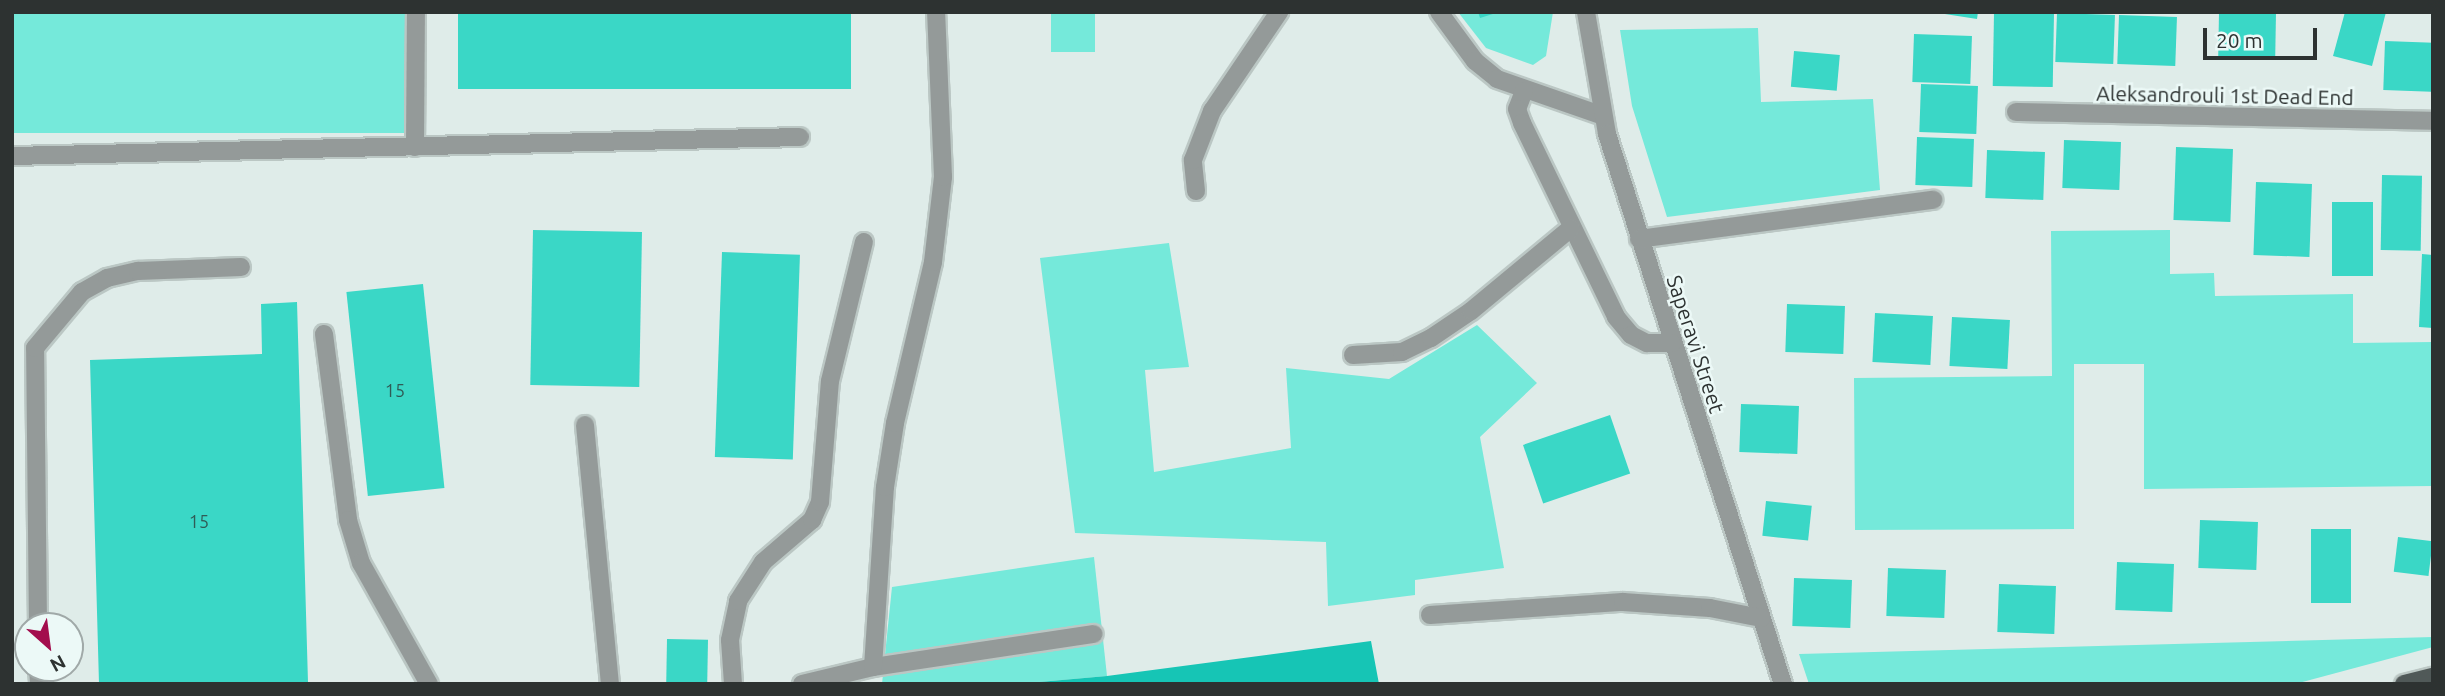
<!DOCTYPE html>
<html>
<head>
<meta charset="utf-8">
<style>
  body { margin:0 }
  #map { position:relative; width:2445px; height:696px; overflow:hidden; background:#dfece9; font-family:Ubuntu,sans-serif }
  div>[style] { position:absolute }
  .green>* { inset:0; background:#75e9da; transform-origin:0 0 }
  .forest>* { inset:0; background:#16c5b5 }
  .building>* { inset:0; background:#3ad7c6; transform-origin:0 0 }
  .roads { filter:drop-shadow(2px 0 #bbc7c4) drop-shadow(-2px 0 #bbc7c4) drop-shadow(0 2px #bbc7c4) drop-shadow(0 -2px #bbc7c4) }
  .minor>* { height:18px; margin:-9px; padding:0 9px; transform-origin:9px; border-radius:9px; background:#949a99 }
  .major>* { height:18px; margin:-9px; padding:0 9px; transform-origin:9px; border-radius:9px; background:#505958 }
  span { translate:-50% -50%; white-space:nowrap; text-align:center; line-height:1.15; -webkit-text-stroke:5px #ecf9f7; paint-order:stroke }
  .number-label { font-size:18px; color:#305b56 }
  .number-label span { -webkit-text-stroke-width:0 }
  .street-label { font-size:21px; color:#2d3231 }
  .frame { position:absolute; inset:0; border:14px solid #2d3231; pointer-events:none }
  .north { position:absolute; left:14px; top:612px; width:70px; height:70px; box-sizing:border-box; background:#ecf9f7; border:2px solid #a0a9a8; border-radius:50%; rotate:152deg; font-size:19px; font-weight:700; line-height:28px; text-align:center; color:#2d3231 }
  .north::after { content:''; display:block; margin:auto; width:24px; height:32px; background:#a30d4d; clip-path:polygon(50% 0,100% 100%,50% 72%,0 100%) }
  .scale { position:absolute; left:2203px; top:28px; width:114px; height:32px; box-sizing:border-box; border:4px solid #2d3231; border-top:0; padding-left:9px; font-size:21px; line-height:24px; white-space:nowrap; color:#2d3231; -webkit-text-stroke:5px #ecf9f7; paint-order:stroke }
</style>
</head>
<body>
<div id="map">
  <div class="green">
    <i style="left:12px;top:12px;width:393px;height:121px"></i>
    <i style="left:1051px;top:12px;width:44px;height:40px"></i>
    <i style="clip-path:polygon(1458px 12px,1553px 12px,1546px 56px,1533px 65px,1486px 48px)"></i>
    <i style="clip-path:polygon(1758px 28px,1761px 102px,1873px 99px,1880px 190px,1667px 217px,1632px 106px,1620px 30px)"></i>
    <i style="clip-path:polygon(2170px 230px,2170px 274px,2214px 273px,2215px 296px,2353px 294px,2353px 343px,2433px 342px,2433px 486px,2144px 489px,2144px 364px,2074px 364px,2074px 529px,1855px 530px,1854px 378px,2052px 376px,2051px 231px)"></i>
    <i style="clip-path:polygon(1169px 243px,1189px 367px,1145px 370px,1154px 472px,1291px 448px,1286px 368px,1389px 379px,1477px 325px,1537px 383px,1480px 437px,1504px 568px,1415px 580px,1415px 595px,1328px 606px,1326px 542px,1075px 533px,1040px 258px)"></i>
    <i style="clip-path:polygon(1094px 557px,1107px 676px,1017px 684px,882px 684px,892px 587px)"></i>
    <i style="clip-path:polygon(2433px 637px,2433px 647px,2295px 684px,1809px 684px,1799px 654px)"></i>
  </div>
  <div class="forest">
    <i style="clip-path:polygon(1371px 641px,1379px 684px,1017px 684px,1107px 676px)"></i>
  </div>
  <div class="building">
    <i style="left:458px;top:12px;width:393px;height:77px"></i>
    <i style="clip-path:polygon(1478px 12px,1496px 12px,1496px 13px,1480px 18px)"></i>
    <i style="clip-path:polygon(1932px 12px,1978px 12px,1977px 19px)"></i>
    <i style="left:2219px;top:12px;width:57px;height:47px;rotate:1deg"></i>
    <i style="clip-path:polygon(2345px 12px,2386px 12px,2372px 66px,2333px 56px)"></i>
    <i style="left:1994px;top:13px;width:60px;height:73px;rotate:1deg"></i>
    <i style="left:2057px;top:13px;width:58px;height:49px;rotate:2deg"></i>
    <i style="left:2119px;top:15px;width:58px;height:49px;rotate:2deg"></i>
    <i style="left:1914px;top:34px;width:58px;height:48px;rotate:2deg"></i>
    <i style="left:2385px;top:41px;width:48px;height:49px;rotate:2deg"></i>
    <i style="left:1794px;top:51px;width:46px;height:36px;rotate:5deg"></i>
    <i style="left:1921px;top:84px;width:57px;height:48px;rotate:2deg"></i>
    <i style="left:1917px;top:137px;width:57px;height:48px;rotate:2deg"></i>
    <i style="left:2064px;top:140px;width:57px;height:48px;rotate:2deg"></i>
    <i style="left:2176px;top:147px;width:57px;height:73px;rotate:2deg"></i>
    <i style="left:1987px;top:150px;width:58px;height:48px;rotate:2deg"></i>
    <i style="left:2382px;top:175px;width:40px;height:75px;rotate:1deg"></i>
    <i style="left:2256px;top:182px;width:56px;height:73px;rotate:2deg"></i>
    <i style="left:2332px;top:202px;width:41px;height:74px"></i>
    <i style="left:533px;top:230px;width:109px;height:155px;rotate:1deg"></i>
    <i style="left:722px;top:252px;width:78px;height:205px;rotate:2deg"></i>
    <i style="clip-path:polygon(2422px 254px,2433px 255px,2433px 328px,2419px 327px)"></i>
    <i style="left:423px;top:284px;width:205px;height:77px;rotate:84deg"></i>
    <i style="clip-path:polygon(297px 302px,308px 682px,99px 684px,90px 360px,262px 354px,261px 304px)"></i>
    <i style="left:1787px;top:304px;width:58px;height:48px;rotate:2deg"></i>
    <i style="left:1875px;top:313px;width:58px;height:49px;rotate:3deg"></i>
    <i style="left:1952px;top:317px;width:58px;height:49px;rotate:3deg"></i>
    <i style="left:1741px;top:404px;width:58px;height:48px;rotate:2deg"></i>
    <i style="left:1610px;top:415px;width:62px;height:92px;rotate:71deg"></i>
    <i style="left:1766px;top:501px;width:46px;height:35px;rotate:6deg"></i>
    <i style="left:2200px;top:520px;width:58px;height:48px;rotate:2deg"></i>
    <i style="left:2311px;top:529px;width:40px;height:74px"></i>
    <i style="left:2398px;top:537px;width:35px;height:35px;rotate:7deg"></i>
    <i style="left:2117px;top:562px;width:57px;height:48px;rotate:2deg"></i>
    <i style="left:1888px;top:568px;width:58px;height:48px;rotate:2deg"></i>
    <i style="left:1794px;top:578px;width:58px;height:48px;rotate:2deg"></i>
    <i style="left:1999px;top:584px;width:57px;height:48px;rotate:2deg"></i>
    <i style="left:667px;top:639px;width:41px;height:45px;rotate:1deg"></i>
  </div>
  <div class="roads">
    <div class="minor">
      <i style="left:1439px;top:12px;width:61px;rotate:53.7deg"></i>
      <i style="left:1475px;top:61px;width:28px;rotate:39deg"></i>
      <i style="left:1497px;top:79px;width:112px;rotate:19.2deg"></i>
      <i style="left:1586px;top:12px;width:124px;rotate:80.2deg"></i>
      <i style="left:1607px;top:134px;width:577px;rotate:72.26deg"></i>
      <i style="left:1524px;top:91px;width:19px;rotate:111deg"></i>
      <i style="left:1517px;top:109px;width:15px;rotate:70deg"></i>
      <i style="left:1522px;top:123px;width:216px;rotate:64.1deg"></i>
      <i style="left:1616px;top:317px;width:23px;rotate:50deg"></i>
      <i style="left:1631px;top:335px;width:18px;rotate:27deg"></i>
      <i style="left:1647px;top:343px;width:25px"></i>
      <i style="left:2016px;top:112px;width:417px;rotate:1.2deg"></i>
      <i style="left:415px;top:147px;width:135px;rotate:-89.6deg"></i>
      <i style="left:12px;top:156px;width:788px;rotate:-1.38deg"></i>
      <i style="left:1196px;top:191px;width:31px;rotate:-96deg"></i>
      <i style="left:1193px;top:160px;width:53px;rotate:-68.8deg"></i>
      <i style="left:1212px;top:111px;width:120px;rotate:-55.9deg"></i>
      <i style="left:1639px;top:239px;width:297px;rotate:-7.6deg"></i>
      <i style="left:324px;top:334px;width:188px;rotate:82.6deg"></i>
      <i style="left:348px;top:520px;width:45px;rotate:73.2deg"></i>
      <i style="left:361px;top:563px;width:139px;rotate:60.7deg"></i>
      <i style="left:1353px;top:355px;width:49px;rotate:-3.5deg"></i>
      <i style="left:1402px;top:352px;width:32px;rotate:-26deg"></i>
      <i style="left:1431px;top:338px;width:48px;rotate:-34deg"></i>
      <i style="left:1471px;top:311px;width:130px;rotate:-39.7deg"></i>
      <i style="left:585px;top:425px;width:260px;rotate:84.5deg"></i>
      <i style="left:1430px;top:615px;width:193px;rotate:-3.9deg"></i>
      <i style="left:1623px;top:602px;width:87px;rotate:3.9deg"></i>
      <i style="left:1710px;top:608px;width:52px;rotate:11.1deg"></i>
      <i style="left:38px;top:626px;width:278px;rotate:-90.6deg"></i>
      <i style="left:35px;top:348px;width:73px;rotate:-50deg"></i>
      <i style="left:82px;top:292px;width:29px;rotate:-29deg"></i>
      <i style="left:107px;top:278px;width:32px;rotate:-13deg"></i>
      <i style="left:138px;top:271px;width:103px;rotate:-2.2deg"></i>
      <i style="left:873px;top:667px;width:223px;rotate:-8.5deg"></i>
      <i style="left:38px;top:668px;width:16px;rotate:86deg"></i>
      <i style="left:733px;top:684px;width:44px;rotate:-93.9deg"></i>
      <i style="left:730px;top:640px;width:40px;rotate:-78deg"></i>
      <i style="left:738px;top:601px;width:46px;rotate:-57.3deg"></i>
      <i style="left:763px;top:562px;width:65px;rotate:-40.6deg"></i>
      <i style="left:812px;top:520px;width:20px;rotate:-66deg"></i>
      <i style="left:820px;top:502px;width:121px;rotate:-85.3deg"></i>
      <i style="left:830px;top:381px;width:143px;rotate:-76.3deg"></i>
      <i style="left:802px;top:684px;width:73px;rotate:-13.5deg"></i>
      <i style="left:873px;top:667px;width:180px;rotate:-86.2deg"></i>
      <i style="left:885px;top:487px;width:65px;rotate:-81.1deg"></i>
      <i style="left:895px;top:423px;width:165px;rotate:-76.7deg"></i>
      <i style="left:933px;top:262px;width:86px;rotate:-83.3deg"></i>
      <i style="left:943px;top:177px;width:165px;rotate:-92.4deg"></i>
    </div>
    <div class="major">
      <i style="left:2404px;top:684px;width:30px;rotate:-14deg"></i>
    </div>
  </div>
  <div class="number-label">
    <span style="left:395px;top:390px">15</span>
    <span style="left:199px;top:521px">15</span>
  </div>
  <div class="street-label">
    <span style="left:2225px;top:95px;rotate:1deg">Aleksandrouli 1st Dead End</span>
    <span style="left:1696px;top:344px;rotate:72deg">Saperavi Street</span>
  </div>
  <div class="frame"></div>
  <div class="north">N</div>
  <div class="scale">20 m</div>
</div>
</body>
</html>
